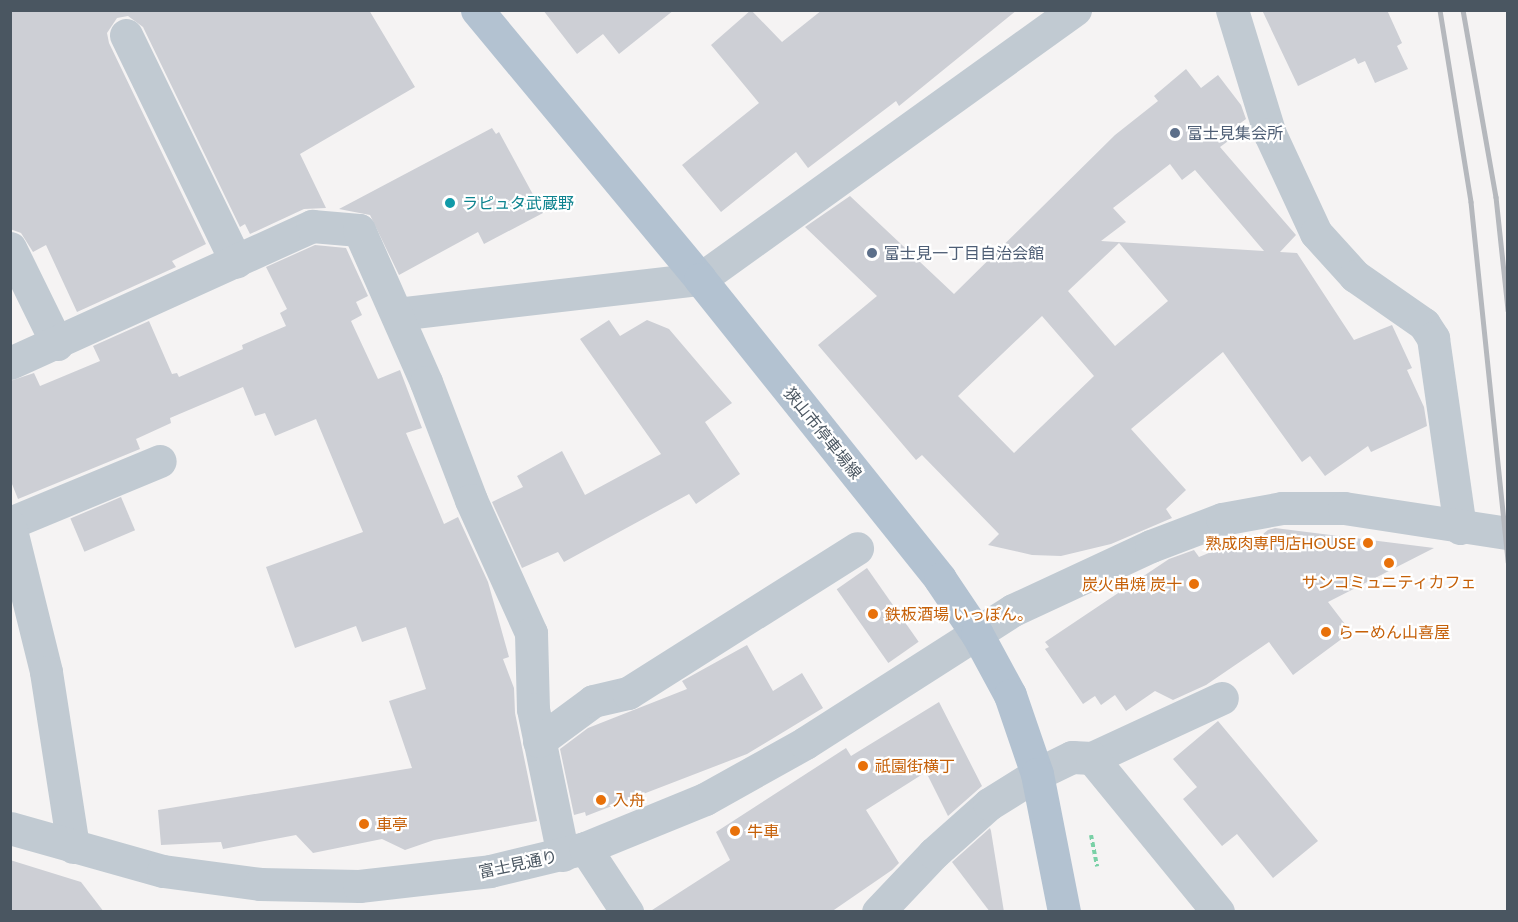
<!DOCTYPE html>
<html>
<head>
<meta charset="utf-8">
<style>
  body { margin:0 }
  #map { position:relative; width:1518px; height:922px; overflow:hidden; background:#f5f3f3; font-family:Lato,"Noto Sans JP",sans-serif }
  div>[style] { position:absolute }
  .building>* { inset:0; background:#cdcfd5; transform-origin:0 0 }
  .path>* { height:4px; margin-top:-2px; transform-origin:0; background:repeating-linear-gradient(90deg,#7ad0a6 0 4.5px,transparent 0 7.5px) }
  .minor>* { height:33px; margin:-16.5px; padding:0 16.5px; transform-origin:16.5px; border-radius:16.5px; background:#c1cad2 }
  .major>* { height:33px; margin:-16.5px; padding:0 16.5px; transform-origin:16.5px; border-radius:16.5px; background:#b3c2d1 }
  .rail>* { height:4.5px; margin:-2.25px; padding:0 2.25px; transform-origin:2.25px; border-radius:2.25px; background:#b5b8bd }
  .dots>* { width:16px; height:16px; translate:-50% -50%; box-sizing:border-box; border:3px solid #fff; border-radius:50% }
  span { translate:-50% -50%; white-space:nowrap; text-align:center; line-height:1.15; -webkit-text-stroke:4.5px #fff; paint-order:stroke }
  .service-label { font-size:16px; color:#4e5e75 }
  .left { translate:0 -50%; text-align:left }
  .culture-label { font-size:16px; color:#0d838f }
  .street-label { font-size:16px; color:#4a5661 }
  .food-label { font-size:16px; color:#c56008 }
  .right { translate:-100% -50%; text-align:right }
  .frame { position:absolute; inset:0; border:12px solid #4a5661; pointer-events:none }
</style>
</head>
<body>
<div id="map">
  <div class="building">
    <i style="clip-path:polygon(10px 10px,369px 10px,415px 87px,300px 154px,326px 208px,304px 209px,250px 234px,245px 224px,240px 227px,143px 27px,128px 16px,117px 18px,107px 33px,109px 43px,206px 244px,172px 261px,176px 267px,77px 312px,46px 245px,33px 252px,21px 233px,10px 229px)"></i>
    <i style="clip-path:polygon(543px 10px,674px 10px,619px 54px,603px 34px,577px 54px)"></i>
    <i style="clip-path:polygon(751px 10px,782px 42px,822px 10px,1017px 10px,899px 106px,896px 101px,808px 168px,796px 152px,721px 212px,682px 165px,759px 103px,711px 45px)"></i>
    <i style="clip-path:polygon(1262px 10px,1387px 10px,1402px 43px,1397px 46px,1408px 69px,1375px 83px,1365px 61px,1358px 64px,1355px 58px,1298px 86px)"></i>
    <i style="clip-path:polygon(evenodd,1186px 69px,1201px 88px,1218px 75px,1241px 105px,1246px 119px,1231px 130px,1235px 136px,1220px 147px,1296px 235px,1280px 252px,1297px 253px,1354px 340px,1392px 325px,1412px 368px,1407px 370px,1424px 407px,1427px 426px,1371px 452px,1368px 446px,1325px 476px,1310px 456px,1302px 462px,1223px 352px,1131px 429px,1186px 490px,1166px 509px,1172px 518px,1111px 544px,1061px 556px,1032px 555px,988px 545px,999px 534px,922px 455px,916px 460px,818px 345px,877px 296px,805px 227px,850px 196px,954px 294px,1115px 135px,1158px 101px,1154px 96px,1186px 69px,1170px 164px,1182px 180px,1195px 170px,1264px 251px,1101px 241px,1126px 222px,1113px 208px,1170px 164px,1186px 69px,1119px 243px,1168px 301px,1115px 346px,1068px 291px,1119px 243px,1186px 69px,1042px 316px,1094px 376px,1014px 453px,958px 396px,1042px 316px)"></i>
    <i style="clip-path:polygon(492px 128px,496px 134px,499px 132px,543px 213px,484px 244px,478px 232px,399px 275px,370px 215px,339px 209px)"></i>
    <i style="clip-path:polygon(315px 245px,346px 248px,368px 296px,356px 302px,362px 315px,351px 321px,378px 379px,400px 370px,422px 428px,406px 433px,444px 524px,458px 517px,488px 582px,509px 657px,503px 659px,514px 688px,515px 713px,537px 821px,434px 840px,405px 850px,382px 839px,313px 853px,296px 835px,223px 849px,221px 842px,161px 845px,158px 810px,412px 768px,389px 701px,426px 689px,406px 627px,362px 642px,356px 626px,295px 648px,266px 567px,363px 532px,316px 419px,275px 436px,265px 413px,255px 416px,243px 387px,170px 418px,171px 423px,136px 439px,140px 449px,18px 499px,10px 479px,10px 381px,34px 373px,40px 386px,100px 361px,93px 346px,149px 321px,172px 374px,177px 373px,179px 377px,243px 349px,242px 345px,286px 326px,280px 313px,287px 309px,266px 267px)"></i>
    <i style="clip-path:polygon(609px 320px,620px 336px,647px 320px,669px 329px,732px 403px,705px 422px,740px 474px,696px 504px,689px 494px,564px 562px,558px 552px,522px 568px,492px 502px,523px 487px,517px 476px,562px 451px,585px 495px,661px 454px,580px 339px)"></i>
    <i style="left:121px;top:497px;width:36px;height:55px;rotate:67deg"></i>
    <i style="clip-path:polygon(1275px 528px,1434px 548px,1328px 602px,1351px 632px,1293px 675px,1269px 642px,1206px 685px,1173px 700px,1155px 691px,1126px 711px,1115px 695px,1101px 705px,1095px 696px,1083px 704px,1045px 649px,1049px 647px,1045px 642px,1169px 559px,1194px 550px,1199px 557px,1221px 548px,1244px 549px,1268px 530px)"></i>
    <i style="left:867px;top:568px;width:90px;height:37px;rotate:55deg"></i>
    <i style="clip-path:polygon(747px 645px,773px 691px,802px 673px,823px 708px,747px 754px,586px 816px,585px 812px,574px 815px,560px 749px,588px 728px,687px 689px,682px 681px)"></i>
    <i style="clip-path:polygon(939px 702px,982px 786px,948px 816px,926px 772px,866px 810px,899px 863px,892px 870px,831px 912px,649px 912px,730px 860px,716px 832px,846px 748px,851px 756px)"></i>
    <i style="clip-path:polygon(1218px 721px,1318px 841px,1273px 878px,1237px 834px,1222px 846px,1183px 799px,1197px 787px,1173px 759px)"></i>
    <i style="clip-path:polygon(990px 828px,991px 831px,1004px 912px,990px 912px,952px 862px)"></i>
    <i style="clip-path:polygon(10px 860px,81px 882px,104px 912px,10px 912px)"></i>
  </div>
  <div class="path">
    <i style="left:1091px;top:835px;width:32px;rotate:79deg"></i>
  </div>
  <div class="minor">
    <i style="left:1232px;top:10px;width:130px;rotate:73deg"></i>
    <i style="left:1270px;top:134px;width:109px;rotate:65.1deg"></i>
    <i style="left:1316px;top:233px;width:58px;rotate:47.8deg"></i>
    <i style="left:1355px;top:276px;width:84px;rotate:34.8deg"></i>
    <i style="left:1424px;top:324px;width:17px;rotate:57deg"></i>
    <i style="left:1433px;top:338px;width:192px;rotate:81.9deg"></i>
    <i style="left:126px;top:35px;width:252px;rotate:64.1deg"></i>
    <i style="left:10px;top:248px;width:107px;rotate:63.9deg"></i>
    <i style="left:397px;top:314px;width:305px;rotate:-6.6deg"></i>
    <i style="left:700px;top:279px;width:462px;rotate:-35.7deg"></i>
    <i style="left:10px;top:363px;width:332px;rotate:-24.4deg"></i>
    <i style="left:312px;top:226px;width:47px;rotate:4.9deg"></i>
    <i style="left:359px;top:230px;width:166px;rotate:66.2deg"></i>
    <i style="left:426px;top:382px;width:126px;rotate:69.1deg"></i>
    <i style="left:471px;top:500px;width:146px;rotate:65.7deg"></i>
    <i style="left:531px;top:633px;width:76px;rotate:88.5deg"></i>
    <i style="left:533px;top:709px;width:149px;rotate:78.4deg"></i>
    <i style="left:10px;top:523px;width:162px;rotate:-22.5deg"></i>
    <i style="left:10px;top:526px;width:150px;rotate:76.1deg"></i>
    <i style="left:46px;top:672px;width:177px;rotate:81.2deg"></i>
    <i style="left:539px;top:741px;width:67px;rotate:-36.5deg"></i>
    <i style="left:593px;top:701px;width:36px;rotate:-13deg"></i>
    <i style="left:628px;top:693px;width:271px;rotate:-32.3deg"></i>
    <i style="left:1092px;top:758px;width:143px;rotate:-24.8deg"></i>
    <i style="left:10px;top:828px;width:159px;rotate:15.7deg"></i>
    <i style="left:163px;top:871px;width:98px;rotate:7.6deg"></i>
    <i style="left:260px;top:884px;width:99px;rotate:1.2deg"></i>
    <i style="left:359px;top:886px;width:132px;rotate:-6.5deg"></i>
    <i style="left:490px;top:871px;width:98px;rotate:-13.6deg"></i>
    <i style="left:585px;top:848px;width:130px;rotate:-22.2deg"></i>
    <i style="left:705px;top:799px;width:115px;rotate:-29.2deg"></i>
    <i style="left:805px;top:743px;width:247px;rotate:-32.6deg"></i>
    <i style="left:1013px;top:610px;width:152px;rotate:-24.9deg"></i>
    <i style="left:1151px;top:546px;width:76px;rotate:-20.8deg"></i>
    <i style="left:1222px;top:519px;width:61px;rotate:-10.4deg"></i>
    <i style="left:1282px;top:508px;width:62px"></i>
    <i style="left:1344px;top:508px;width:166px;rotate:8.7deg"></i>
    <i style="left:585px;top:848px;width:77px;rotate:56.7deg"></i>
    <i style="left:878px;top:912px;width:81px;rotate:-46.5deg"></i>
    <i style="left:934px;top:853px;width:74px;rotate:-41.7deg"></i>
    <i style="left:989px;top:804px;width:57px;rotate:-32deg"></i>
    <i style="left:1037px;top:774px;width:39px;rotate:-26deg"></i>
    <i style="left:1072px;top:757px;width:20px;rotate:3deg"></i>
    <i style="left:1092px;top:758px;width:199px;rotate:50.7deg"></i>
  </div>
  <div class="major">
    <i style="left:477px;top:10px;width:349px;rotate:50.3deg"></i>
    <i style="left:700px;top:279px;width:384px;rotate:51.3deg"></i>
    <i style="left:940px;top:579px;width:66px;rotate:56.1deg"></i>
    <i style="left:977px;top:634px;width:69px;rotate:61.6deg"></i>
    <i style="left:1010px;top:695px;width:83px;rotate:71.1deg"></i>
    <i style="left:1037px;top:774px;width:141px;rotate:78.9deg"></i>
  </div>
  <div class="rail">
    <i style="left:1440px;top:10px;width:194px;rotate:80.8deg"></i>
    <i style="left:1471px;top:202px;width:362px;rotate:84.1deg"></i>
    <i style="left:1463px;top:10px;width:190px;rotate:80deg"></i>
    <i style="left:1496px;top:197px;width:114px;rotate:83.9deg"></i>
  </div>
  <div class="dots">
    <i style="left:1175px;top:133px;background:#5c6f8a"></i>
    <i style="left:450px;top:203px;background:#0f9aa8"></i>
    <i style="left:872px;top:253px;background:#5c6f8a"></i>
    <i style="left:1368px;top:543px;background:#e8710a"></i>
    <i style="left:1389px;top:563px;background:#e8710a"></i>
    <i style="left:1194px;top:584px;background:#e8710a"></i>
    <i style="left:873px;top:614px;background:#e8710a"></i>
    <i style="left:1326px;top:632px;background:#e8710a"></i>
    <i style="left:863px;top:766px;background:#e8710a"></i>
    <i style="left:601px;top:800px;background:#e8710a"></i>
    <i style="left:364px;top:824px;background:#e8710a"></i>
    <i style="left:735px;top:831px;background:#e8710a"></i>
  </div>
  <div class="service-label">
    <span class="left" style="left:1187px;top:133px">富士見集会所</span>
    <span class="left" style="left:884px;top:253px">富士見一丁目自治会館</span>
  </div>
  <div class="culture-label">
    <span class="left" style="left:462px;top:203px">ラピュタ武蔵野</span>
  </div>
  <div class="street-label">
    <span style="left:823px;top:433px;rotate:51deg">狭山市停車場線</span>
    <span style="left:518px;top:864px;rotate:-12deg">富士見通り</span>
  </div>
  <div class="food-label">
    <span class="right" style="left:1356px;top:543px">熟成肉専門店HOUSE</span>
    <span style="left:1389px;top:582px">サンコミュニティカフェ</span>
    <span class="right" style="left:1182px;top:584px">炭火串焼 炭十</span>
    <span class="left" style="left:885px;top:614px">鉄板酒場 いっぽん。</span>
    <span class="left" style="left:1338px;top:632px">らーめん山喜屋</span>
    <span class="left" style="left:875px;top:766px">祇園街横丁</span>
    <span class="left" style="left:613px;top:800px">入舟</span>
    <span class="left" style="left:376px;top:824px">車亭</span>
    <span class="left" style="left:747px;top:831px">牛車</span>
  </div>
  <div class="frame"></div>
</div>
</body>
</html>
